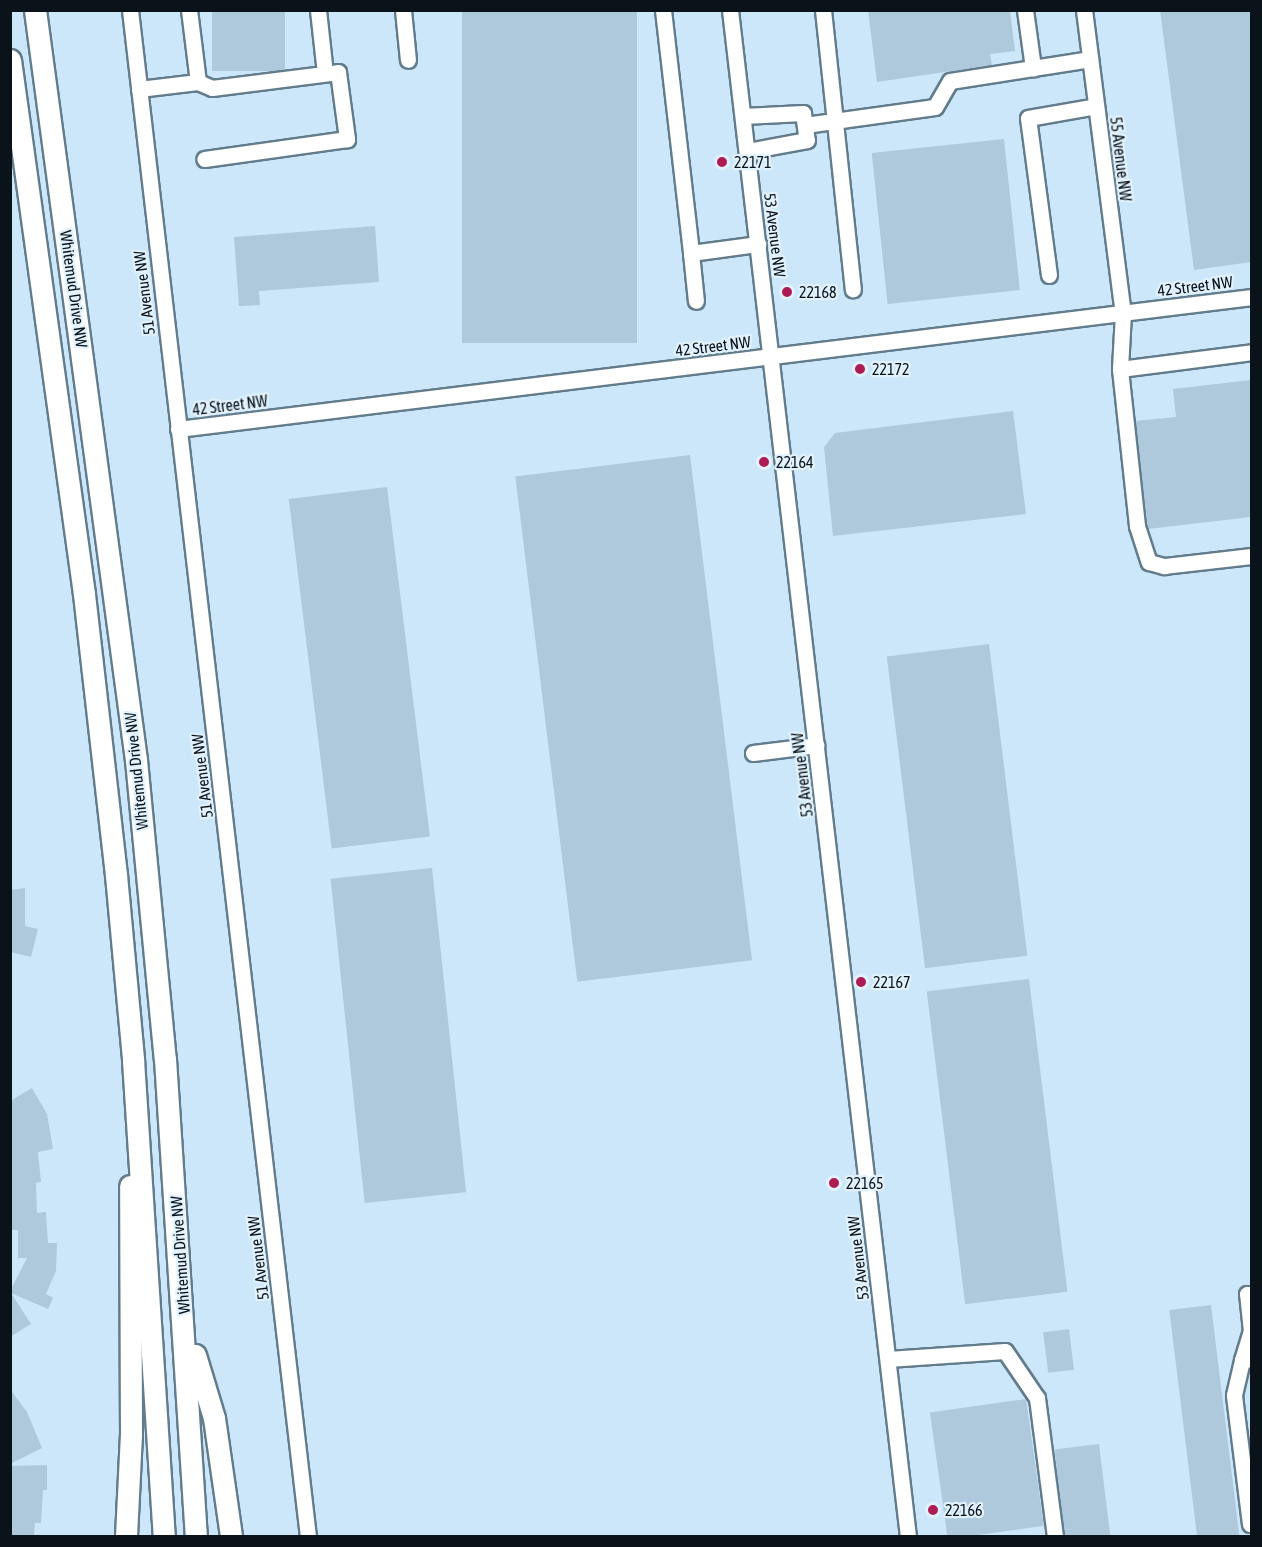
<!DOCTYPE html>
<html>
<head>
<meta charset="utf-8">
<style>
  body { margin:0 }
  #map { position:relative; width:1262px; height:1547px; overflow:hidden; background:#cbe7f9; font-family:"Asap Condensed",sans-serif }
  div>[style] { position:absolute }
  .building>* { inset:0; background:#aec9db; transform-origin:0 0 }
  .roads { filter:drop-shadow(2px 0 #637c8c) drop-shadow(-2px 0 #637c8c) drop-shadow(0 2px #637c8c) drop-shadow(0 -2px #637c8c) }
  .minor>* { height:15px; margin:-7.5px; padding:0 7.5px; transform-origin:7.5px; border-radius:7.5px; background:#fff }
  .highway>* { height:21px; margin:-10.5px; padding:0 10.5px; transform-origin:10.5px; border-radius:10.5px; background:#fff }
  .dots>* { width:16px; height:16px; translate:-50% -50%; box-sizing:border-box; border:3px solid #e2f2fd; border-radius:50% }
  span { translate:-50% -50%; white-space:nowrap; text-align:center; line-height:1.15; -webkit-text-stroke:4.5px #e2f2fd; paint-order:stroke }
  .street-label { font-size:16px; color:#0a131a }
  .poi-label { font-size:16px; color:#0a131a }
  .left { translate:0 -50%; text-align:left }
  .frame { position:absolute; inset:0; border:12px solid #0a131a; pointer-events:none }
</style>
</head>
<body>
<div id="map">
  <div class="building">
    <i style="left:212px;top:10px;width:73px;height:61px"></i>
    <i style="left:462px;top:10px;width:175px;height:333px"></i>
    <i style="clip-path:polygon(868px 10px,1010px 10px,1015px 51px,990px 54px,992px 65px,877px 82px)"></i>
    <i style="clip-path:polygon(1160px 10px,1251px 10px,1251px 262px,1194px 270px)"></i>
    <i style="left:1004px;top:139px;width:152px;height:133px;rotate:84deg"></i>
    <i style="clip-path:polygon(375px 226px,379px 282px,259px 291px,260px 305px,239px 306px,234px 237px)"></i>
    <i style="clip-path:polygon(1251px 380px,1251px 517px,1148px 529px,1135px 421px,1176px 417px,1173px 389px)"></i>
    <i style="clip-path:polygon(1013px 411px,1026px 514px,833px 536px,824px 447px,835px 433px)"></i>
    <i style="left:690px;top:455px;width:509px;height:176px;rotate:83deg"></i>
    <i style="left:387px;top:487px;width:352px;height:99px;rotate:83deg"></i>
    <i style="left:989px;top:644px;width:314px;height:103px;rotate:83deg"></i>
    <i style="left:432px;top:868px;width:326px;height:102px;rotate:84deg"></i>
    <i style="clip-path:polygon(25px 888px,25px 926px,38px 929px,31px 957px,10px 952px,10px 890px)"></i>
    <i style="left:1029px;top:979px;width:315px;height:103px;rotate:83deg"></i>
    <i style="clip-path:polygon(32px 1088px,47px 1114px,53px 1149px,38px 1152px,41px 1182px,36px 1183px,37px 1213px,46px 1212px,48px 1243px,57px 1243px,56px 1271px,46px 1294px,53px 1298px,48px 1309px,11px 1293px,31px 1324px,10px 1337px,10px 1291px,27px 1258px,18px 1258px,18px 1230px,10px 1230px,10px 1101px)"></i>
    <i style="left:1211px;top:1305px;width:233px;height:42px;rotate:83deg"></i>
    <i style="left:1069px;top:1329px;width:41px;height:26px;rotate:83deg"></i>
    <i style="clip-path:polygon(10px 1389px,27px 1412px,42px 1448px,10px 1464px)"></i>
    <i style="left:1026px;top:1399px;width:128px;height:97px;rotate:82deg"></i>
    <i style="left:1099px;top:1444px;width:93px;height:45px;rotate:83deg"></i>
    <i style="clip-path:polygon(47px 1465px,47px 1490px,43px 1490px,41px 1523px,35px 1523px,34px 1536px,10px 1536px,10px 1466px)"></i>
  </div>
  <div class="roads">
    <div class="minor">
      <i style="left:130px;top:10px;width:1536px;rotate:83.35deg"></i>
      <i style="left:318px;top:10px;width:63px;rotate:83.7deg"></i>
      <i style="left:403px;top:10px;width:50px;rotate:84.3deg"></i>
      <i style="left:663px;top:10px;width:245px;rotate:83.4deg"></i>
      <i style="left:691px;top:253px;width:68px;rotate:-7.7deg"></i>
      <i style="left:730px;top:10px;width:1536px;rotate:83.35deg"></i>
      <i style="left:823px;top:10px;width:281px;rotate:83.9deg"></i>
      <i style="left:1025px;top:10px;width:59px;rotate:82.1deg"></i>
      <i style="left:1084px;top:10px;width:305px;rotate:82.7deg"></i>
      <i style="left:1123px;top:313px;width:56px;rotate:93.1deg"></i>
      <i style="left:1120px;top:369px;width:158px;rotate:83.8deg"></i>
      <i style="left:1137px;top:526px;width:38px;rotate:72deg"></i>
      <i style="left:1149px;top:562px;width:16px;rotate:15deg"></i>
      <i style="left:1164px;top:566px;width:89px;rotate:-6.5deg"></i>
      <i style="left:198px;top:82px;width:15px;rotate:23deg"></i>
      <i style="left:212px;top:88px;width:127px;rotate:-7.2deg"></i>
      <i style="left:338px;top:72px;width:68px;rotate:82.3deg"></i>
      <i style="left:347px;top:139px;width:144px;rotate:172deg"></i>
      <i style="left:139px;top:89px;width:59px;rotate:-6.8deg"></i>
      <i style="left:198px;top:82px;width:73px;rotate:-97.1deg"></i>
      <i style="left:743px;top:116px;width:60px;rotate:-2.9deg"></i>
      <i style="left:803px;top:113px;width:27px;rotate:82deg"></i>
      <i style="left:807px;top:140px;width:61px;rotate:169.6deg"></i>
      <i style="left:805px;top:125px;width:131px;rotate:-7.9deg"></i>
      <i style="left:935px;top:107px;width:30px;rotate:-60deg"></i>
      <i style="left:950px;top:81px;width:142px;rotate:-8.9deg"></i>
      <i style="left:691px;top:253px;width:48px;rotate:84.1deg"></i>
      <i style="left:1049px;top:275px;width:158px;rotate:-97.6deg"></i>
      <i style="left:1028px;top:118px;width:69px;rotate:-10deg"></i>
      <i style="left:1120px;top:369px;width:133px;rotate:-7.3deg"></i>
      <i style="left:178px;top:429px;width:1082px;rotate:-7.01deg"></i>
      <i style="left:753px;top:753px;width:64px;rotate:-7.1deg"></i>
      <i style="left:888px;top:1359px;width:117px;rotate:-3.9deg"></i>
      <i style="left:1005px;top:1351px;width:57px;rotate:55.8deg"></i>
      <i style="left:1037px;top:1398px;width:139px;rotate:82.6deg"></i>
      <i style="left:1242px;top:1360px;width:30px;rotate:-73deg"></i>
      <i style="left:1251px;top:1331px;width:37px;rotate:-96deg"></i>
      <i style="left:1247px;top:1294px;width:5px"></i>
      <i style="left:1250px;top:1524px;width:130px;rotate:-97.1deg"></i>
      <i style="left:1234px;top:1395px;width:36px;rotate:-77deg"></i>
      <i style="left:1242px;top:1360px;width:10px;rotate:-6deg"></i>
    </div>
    <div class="highway">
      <i style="left:35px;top:10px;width:757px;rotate:82.33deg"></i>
      <i style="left:136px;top:760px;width:300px;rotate:84.5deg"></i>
      <i style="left:165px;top:1059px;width:478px;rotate:86.3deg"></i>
      <i style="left:10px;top:60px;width:539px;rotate:82.11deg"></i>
      <i style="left:84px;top:594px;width:283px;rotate:83.5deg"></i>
      <i style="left:116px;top:875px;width:186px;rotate:84.7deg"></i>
      <i style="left:133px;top:1060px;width:477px;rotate:86.3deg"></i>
      <i style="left:195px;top:1355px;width:66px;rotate:73.2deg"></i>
      <i style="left:214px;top:1418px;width:119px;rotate:81.8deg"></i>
      <i style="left:126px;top:1536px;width:101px;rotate:-87.2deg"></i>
      <i style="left:131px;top:1435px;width:249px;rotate:-90.2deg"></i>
    </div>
  </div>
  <div class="dots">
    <i style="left:722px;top:162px;background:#ad1c52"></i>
    <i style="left:787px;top:292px;background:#ad1c52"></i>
    <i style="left:860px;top:369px;background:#ad1c52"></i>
    <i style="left:764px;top:462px;background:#ad1c52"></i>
    <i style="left:861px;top:982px;background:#ad1c52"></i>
    <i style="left:834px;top:1183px;background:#ad1c52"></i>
    <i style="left:933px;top:1510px;background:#ad1c52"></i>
  </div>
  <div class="street-label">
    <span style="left:1121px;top:159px;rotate:83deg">55 Avenue NW</span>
    <span style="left:775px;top:235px;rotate:83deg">53 Avenue NW</span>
    <span style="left:1195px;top:286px;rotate:-7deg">42 Street NW</span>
    <span style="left:74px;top:289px;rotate:82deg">Whitemud Drive NW</span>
    <span style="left:144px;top:293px;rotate:-97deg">51 Avenue NW</span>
    <span style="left:713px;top:346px;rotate:-7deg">42 Street NW</span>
    <span style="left:230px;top:405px;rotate:-7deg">42 Street NW</span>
    <span style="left:136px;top:771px;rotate:-96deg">Whitemud Drive NW</span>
    <span style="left:802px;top:775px;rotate:-97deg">53 Avenue NW</span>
    <span style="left:202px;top:776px;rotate:-97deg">51 Avenue NW</span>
    <span style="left:180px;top:1255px;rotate:-94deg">Whitemud Drive NW</span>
    <span style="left:258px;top:1258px;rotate:-97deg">51 Avenue NW</span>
    <span style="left:858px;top:1258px;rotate:-97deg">53 Avenue NW</span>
  </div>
  <div class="poi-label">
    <span class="left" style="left:734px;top:162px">22171</span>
    <span class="left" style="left:799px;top:292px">22168</span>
    <span class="left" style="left:872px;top:369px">22172</span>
    <span class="left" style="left:776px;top:462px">22164</span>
    <span class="left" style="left:873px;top:982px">22167</span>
    <span class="left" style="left:846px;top:1183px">22165</span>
    <span class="left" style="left:945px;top:1510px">22166</span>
  </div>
  <div class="frame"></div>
</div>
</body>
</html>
